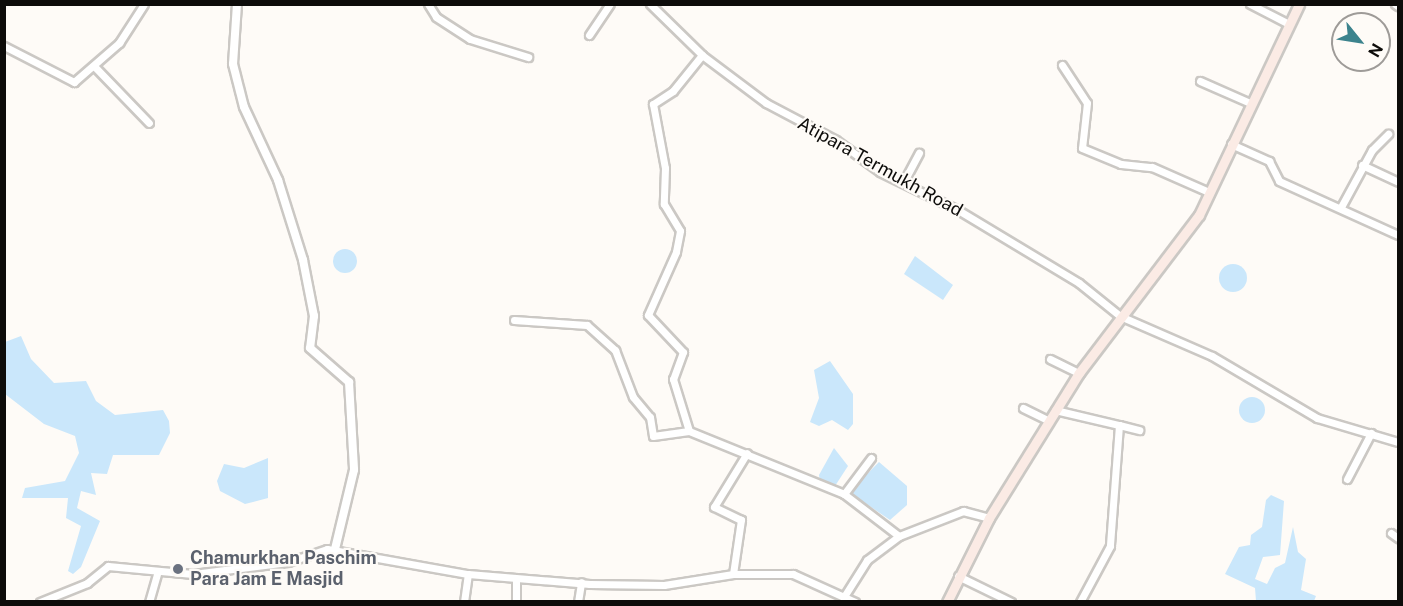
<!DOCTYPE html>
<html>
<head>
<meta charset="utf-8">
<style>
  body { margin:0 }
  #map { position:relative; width:1403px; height:606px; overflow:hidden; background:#fefbf7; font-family:"Public Sans",sans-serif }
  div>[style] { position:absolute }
  .water>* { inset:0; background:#cae7fb }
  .round { border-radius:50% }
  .roads { filter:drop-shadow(2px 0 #cbc8c4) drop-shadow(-2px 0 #cbc8c4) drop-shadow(0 2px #cbc8c4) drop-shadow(0 -2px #cbc8c4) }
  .minor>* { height:7px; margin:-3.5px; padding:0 3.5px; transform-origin:3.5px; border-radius:3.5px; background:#fff }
  .tertiary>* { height:8px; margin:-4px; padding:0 4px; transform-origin:4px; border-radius:4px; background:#fff }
  .secondary>* { height:9px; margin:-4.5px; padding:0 4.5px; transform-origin:4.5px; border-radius:4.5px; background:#fbebe5 }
  .dots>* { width:16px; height:16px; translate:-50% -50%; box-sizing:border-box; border:3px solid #fefbf7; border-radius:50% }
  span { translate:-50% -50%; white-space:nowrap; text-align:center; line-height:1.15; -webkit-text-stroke:4.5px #fefbf7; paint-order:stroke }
  .street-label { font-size:18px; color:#0d0c0a }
  .worship-label { font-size:18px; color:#5b616d; font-weight:700 }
  .left { translate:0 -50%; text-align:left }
  .frame { position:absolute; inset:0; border:6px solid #0d0c0a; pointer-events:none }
  .north { position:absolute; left:1331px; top:12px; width:60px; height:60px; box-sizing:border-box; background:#fefbf7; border:2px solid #9e9b98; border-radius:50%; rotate:120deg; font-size:16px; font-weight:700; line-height:24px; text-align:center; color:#0d0c0a }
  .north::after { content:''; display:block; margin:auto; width:21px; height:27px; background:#3c838d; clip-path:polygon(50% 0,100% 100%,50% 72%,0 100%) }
</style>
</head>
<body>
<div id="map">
  <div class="water">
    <i class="round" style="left:333px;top:249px;width:24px;height:24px"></i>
    <i style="clip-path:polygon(915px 256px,953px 285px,943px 300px,904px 274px)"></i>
    <i class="round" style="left:1219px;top:264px;width:28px;height:28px"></i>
    <i style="clip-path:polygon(21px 336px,31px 359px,54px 383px,86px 381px,96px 401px,115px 415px,163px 410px,169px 421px,170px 433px,159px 455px,113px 455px,107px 474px,91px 473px,96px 495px,81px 491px,77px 508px,100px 521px,81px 567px,73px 574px,68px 571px,81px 526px,66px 518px,68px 498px,22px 498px,25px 488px,65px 481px,79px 453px,75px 436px,44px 424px,5px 394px,5px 342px)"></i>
    <i style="clip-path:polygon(830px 361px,853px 394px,853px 424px,848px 430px,832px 420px,819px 426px,810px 422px,819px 398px,814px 370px)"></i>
    <i class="round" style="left:1239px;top:397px;width:26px;height:26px"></i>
    <i style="clip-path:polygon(834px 448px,848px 466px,835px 486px,820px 482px,819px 475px)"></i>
    <i style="clip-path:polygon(268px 458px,268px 498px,245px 504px,220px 491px,217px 481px,224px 464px,244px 468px)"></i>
    <i style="clip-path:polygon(879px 462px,907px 486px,907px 505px,890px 520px,849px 492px)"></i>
    <i style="clip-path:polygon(1271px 495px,1284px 501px,1280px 555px,1263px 557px,1255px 579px,1267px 584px,1275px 568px,1285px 563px,1293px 527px,1298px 552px,1306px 559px,1301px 590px,1316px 596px,1314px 601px,1256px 601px,1255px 588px,1225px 574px,1239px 547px,1250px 545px,1251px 535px,1262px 527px,1266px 500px)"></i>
  </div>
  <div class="roads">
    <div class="minor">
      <i style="left:428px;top:4px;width:15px;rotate:58deg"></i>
      <i style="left:436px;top:17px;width:40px;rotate:32.9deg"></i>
      <i style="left:470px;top:39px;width:61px;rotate:17.2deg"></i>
      <i style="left:650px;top:4px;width:73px;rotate:44.4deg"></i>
      <i style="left:702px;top:55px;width:80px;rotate:36.9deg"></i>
      <i style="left:766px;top:103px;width:79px;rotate:27.9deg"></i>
      <i style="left:836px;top:140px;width:54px;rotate:36deg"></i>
      <i style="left:880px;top:172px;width:87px;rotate:26deg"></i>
      <i style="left:958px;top:210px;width:141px;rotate:31.1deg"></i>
      <i style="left:1079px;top:283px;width:53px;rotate:38.8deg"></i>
      <i style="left:1120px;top:316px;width:100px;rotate:23.5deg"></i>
      <i style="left:1212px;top:356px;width:122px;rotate:30.6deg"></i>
      <i style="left:1317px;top:418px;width:84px;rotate:16.5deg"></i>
      <i style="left:1250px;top:4px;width:44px;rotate:27.1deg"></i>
      <i style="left:1395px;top:4px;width:4px;rotate:34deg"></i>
      <i style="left:589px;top:35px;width:37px;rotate:-56deg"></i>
      <i style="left:4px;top:46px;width:79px;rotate:27.2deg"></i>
      <i style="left:74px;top:82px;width:60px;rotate:-40.9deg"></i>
      <i style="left:119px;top:43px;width:46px;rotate:-57.3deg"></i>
      <i style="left:702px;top:55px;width:46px;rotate:128.9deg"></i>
      <i style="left:673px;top:91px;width:24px;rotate:147deg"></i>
      <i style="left:653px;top:104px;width:65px;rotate:79.4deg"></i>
      <i style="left:665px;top:168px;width:36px;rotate:92deg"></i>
      <i style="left:664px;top:204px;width:31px;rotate:59deg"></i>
      <i style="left:680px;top:231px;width:21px;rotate:101deg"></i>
      <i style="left:676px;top:252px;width:69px;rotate:114deg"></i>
      <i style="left:648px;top:315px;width:51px;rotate:46.6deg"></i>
      <i style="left:683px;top:352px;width:29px;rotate:110deg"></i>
      <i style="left:673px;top:379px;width:54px;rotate:72.9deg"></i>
      <i style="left:689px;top:431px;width:167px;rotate:22.1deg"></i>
      <i style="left:844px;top:494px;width:69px;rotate:37.4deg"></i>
      <i style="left:899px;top:536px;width:69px;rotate:-21.3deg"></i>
      <i style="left:963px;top:511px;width:27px;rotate:15deg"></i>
      <i style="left:1062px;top:65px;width:45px;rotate:56.7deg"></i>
      <i style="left:1087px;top:103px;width:45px;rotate:96.3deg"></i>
      <i style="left:1082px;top:148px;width:42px;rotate:22.3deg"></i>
      <i style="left:1121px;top:164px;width:31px;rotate:6deg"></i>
      <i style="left:1152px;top:167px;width:62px;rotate:23.7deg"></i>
      <i style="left:94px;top:66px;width:79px;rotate:46deg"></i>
      <i style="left:1200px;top:81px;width:55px;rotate:23.7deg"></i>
      <i style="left:1231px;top:144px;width:42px;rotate:24.1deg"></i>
      <i style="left:1269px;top:161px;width:22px;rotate:63deg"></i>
      <i style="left:1279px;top:181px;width:131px;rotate:24.4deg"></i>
      <i style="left:1362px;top:165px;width:40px;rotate:25deg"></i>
      <i style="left:904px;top:181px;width:32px;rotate:-62deg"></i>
      <i style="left:1341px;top:207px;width:65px;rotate:-61.5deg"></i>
      <i style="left:1372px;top:150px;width:23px;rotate:-45deg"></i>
      <i style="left:514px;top:320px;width:73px;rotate:3.9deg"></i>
      <i style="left:587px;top:325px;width:38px;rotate:42deg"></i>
      <i style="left:615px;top:350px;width:50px;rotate:69deg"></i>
      <i style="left:633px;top:397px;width:26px;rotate:50deg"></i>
      <i style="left:650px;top:417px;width:19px;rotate:81deg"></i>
      <i style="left:653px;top:436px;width:36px;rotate:-8deg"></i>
      <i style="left:1050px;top:359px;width:32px;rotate:26deg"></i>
      <i style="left:1023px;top:408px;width:28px;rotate:26deg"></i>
      <i style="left:1055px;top:410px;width:66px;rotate:13.2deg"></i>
      <i style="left:1119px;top:425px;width:121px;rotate:94.3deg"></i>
      <i style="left:1110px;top:546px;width:64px;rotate:118.2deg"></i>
      <i style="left:1119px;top:425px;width:21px;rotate:14deg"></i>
      <i style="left:1347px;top:479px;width:52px;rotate:-62.4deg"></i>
      <i style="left:844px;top:494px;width:45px;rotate:-53.1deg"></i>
      <i style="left:1391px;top:533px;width:9px;rotate:36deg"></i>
      <i style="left:733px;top:574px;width:55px;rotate:-81.6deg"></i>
      <i style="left:741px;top:520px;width:30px;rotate:-154deg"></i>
      <i style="left:714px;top:507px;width:63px;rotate:-58.6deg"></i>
      <i style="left:958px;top:576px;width:59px;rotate:26.1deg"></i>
      <i style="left:845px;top:595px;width:41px;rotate:-57.8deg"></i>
      <i style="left:867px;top:560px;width:40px;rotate:-37deg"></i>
      <i style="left:40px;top:602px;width:51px;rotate:-22deg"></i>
      <i style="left:87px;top:583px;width:27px;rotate:-39deg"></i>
      <i style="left:108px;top:566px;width:85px;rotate:5.4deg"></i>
      <i style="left:193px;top:574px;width:96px;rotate:-7.2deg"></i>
      <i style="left:288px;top:562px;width:41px;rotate:-18.4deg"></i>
      <i style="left:327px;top:549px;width:143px;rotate:10.1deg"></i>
      <i style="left:468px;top:574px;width:122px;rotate:4.7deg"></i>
      <i style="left:590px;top:584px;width:74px;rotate:0.8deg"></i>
      <i style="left:664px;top:585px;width:70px;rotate:-9.1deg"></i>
      <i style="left:733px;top:574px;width:60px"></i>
      <i style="left:793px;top:574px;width:68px;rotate:24.3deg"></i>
      <i style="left:149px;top:602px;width:29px;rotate:-74deg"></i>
      <i style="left:464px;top:602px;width:28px;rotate:-82deg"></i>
      <i style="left:516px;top:602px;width:23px;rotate:-90deg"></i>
      <i style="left:578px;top:602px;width:20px;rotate:-81deg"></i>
    </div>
    <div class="tertiary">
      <i style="left:237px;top:4px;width:60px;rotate:93.8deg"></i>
      <i style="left:233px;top:64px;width:44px;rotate:75.7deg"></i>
      <i style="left:244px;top:107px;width:81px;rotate:65deg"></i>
      <i style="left:278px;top:180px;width:84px;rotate:72.6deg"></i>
      <i style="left:303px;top:260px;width:57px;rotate:78.9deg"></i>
      <i style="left:314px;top:316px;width:32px;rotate:97deg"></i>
      <i style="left:310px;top:348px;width:52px;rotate:41.1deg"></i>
      <i style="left:349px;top:382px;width:88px;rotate:86.7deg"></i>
      <i style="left:354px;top:470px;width:81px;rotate:103.5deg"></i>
    </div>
    <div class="secondary">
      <i style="left:947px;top:602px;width:94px;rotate:-63.4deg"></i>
      <i style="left:989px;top:518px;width:171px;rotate:-58.2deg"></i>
      <i style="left:1079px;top:373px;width:198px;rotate:-52.8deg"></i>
      <i style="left:1199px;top:215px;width:233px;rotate:-64.6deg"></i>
    </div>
  </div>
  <div class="dots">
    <i style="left:178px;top:569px;background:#6b7280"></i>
  </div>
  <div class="street-label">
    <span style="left:880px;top:167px;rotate:29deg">Atipara Termukh Road</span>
  </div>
  <div class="worship-label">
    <span class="left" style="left:190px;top:569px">Chamurkhan Paschim<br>Para Jam E Masjid</span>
  </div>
  <div class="frame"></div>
  <div class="north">N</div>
</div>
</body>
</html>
